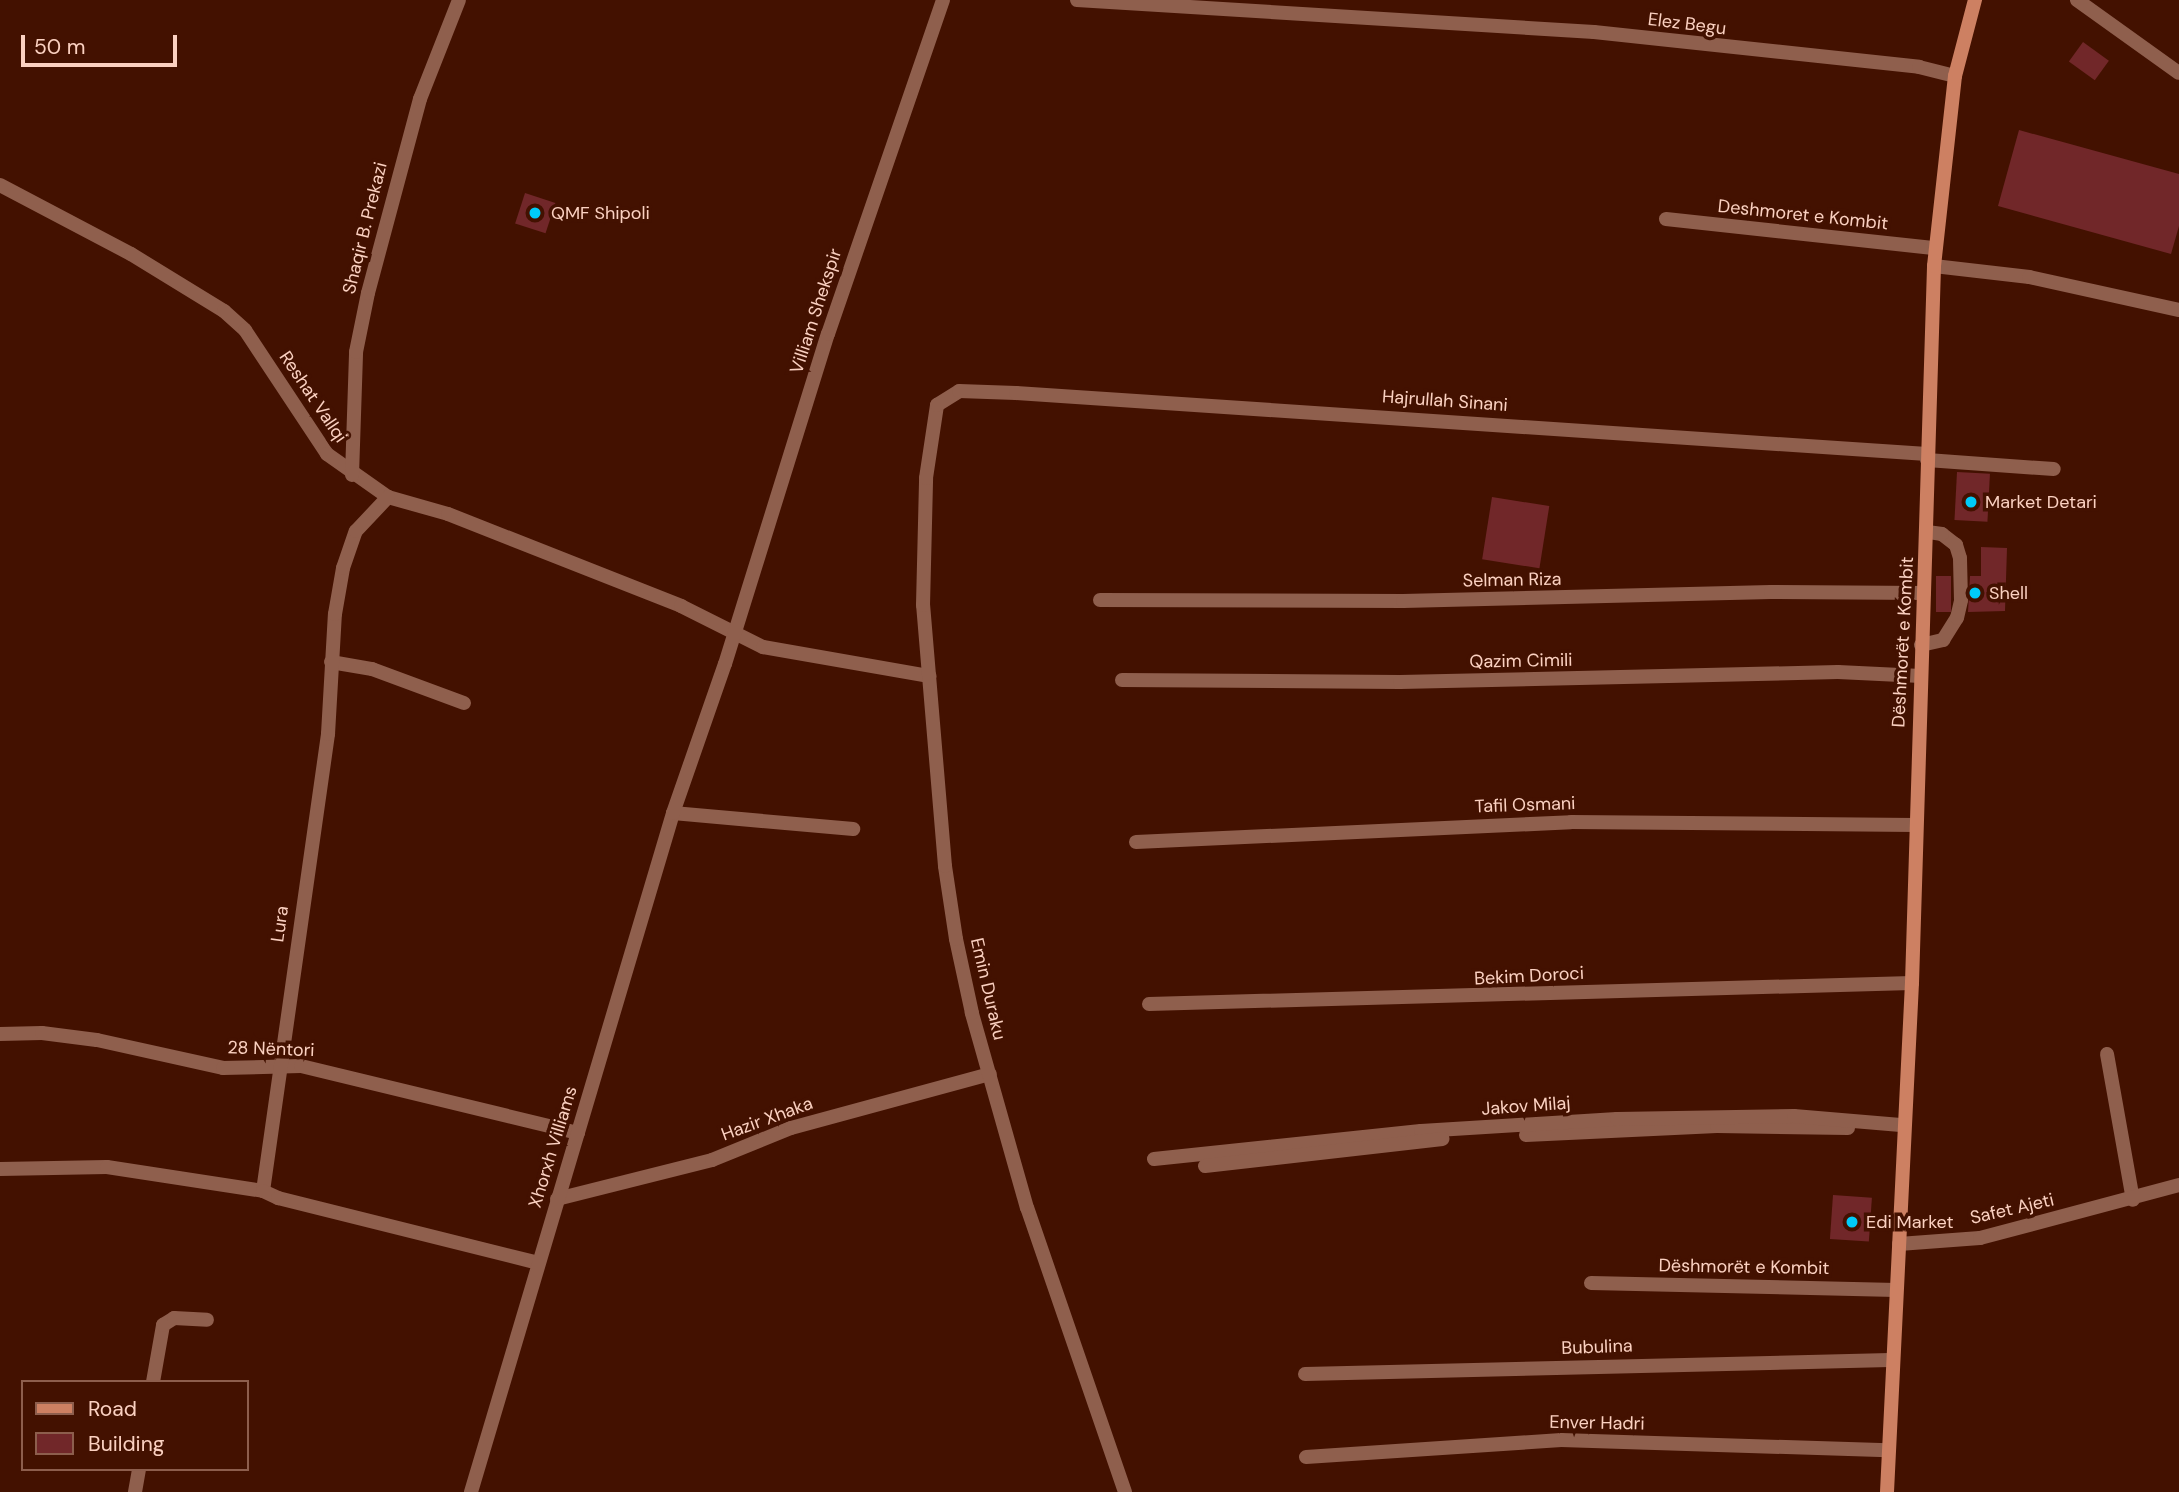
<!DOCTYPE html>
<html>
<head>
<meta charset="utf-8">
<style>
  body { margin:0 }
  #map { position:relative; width:2179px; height:1492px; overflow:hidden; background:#431100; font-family:"DM Sans",sans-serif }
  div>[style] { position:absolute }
  .building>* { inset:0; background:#712729; transform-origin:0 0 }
  .minor>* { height:14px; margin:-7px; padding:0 7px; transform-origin:7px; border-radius:7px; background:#8f5f4d }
  .tertiary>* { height:14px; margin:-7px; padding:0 7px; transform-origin:7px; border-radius:7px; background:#8f5f4d }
  .secondary>* { height:14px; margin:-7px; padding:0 7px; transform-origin:7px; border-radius:7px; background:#cd8062 }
  .dots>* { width:19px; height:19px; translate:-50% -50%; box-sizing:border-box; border:4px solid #431100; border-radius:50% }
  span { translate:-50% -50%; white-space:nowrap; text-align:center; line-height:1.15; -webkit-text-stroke:7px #431100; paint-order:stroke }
  .street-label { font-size:18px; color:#fbd1c1 }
  .poi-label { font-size:18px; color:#fbd1c1 }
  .left { translate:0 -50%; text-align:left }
  .legend { position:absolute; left:21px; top:1380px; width:228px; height:91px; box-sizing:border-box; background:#431100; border:2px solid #8d5e4d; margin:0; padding:9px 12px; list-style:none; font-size:21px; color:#fbd1c1 }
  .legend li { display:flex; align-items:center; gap:14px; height:35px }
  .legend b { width:35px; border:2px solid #8d5e4d }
  .scale { position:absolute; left:21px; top:35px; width:156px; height:32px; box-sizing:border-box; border:4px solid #fbd1c1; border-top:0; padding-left:9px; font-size:21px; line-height:24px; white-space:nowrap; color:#fbd1c1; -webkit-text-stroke:5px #431100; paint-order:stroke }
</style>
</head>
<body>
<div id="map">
  <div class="building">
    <i style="left:2083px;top:42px;width:32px;height:24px;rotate:36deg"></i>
    <i style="clip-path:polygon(2019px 130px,2179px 174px,2179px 226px,2171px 254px,1998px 206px)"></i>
    <i style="left:525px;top:193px;width:32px;height:32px;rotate:18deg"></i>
    <i style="left:1957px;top:472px;width:33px;height:48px;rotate:3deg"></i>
    <i style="left:1492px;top:497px;width:58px;height:63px;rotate:9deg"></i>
    <i style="clip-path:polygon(1981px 547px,2007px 548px,2005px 611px,1968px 612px,1970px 576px,1981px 576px)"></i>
    <i style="left:1936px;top:576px;width:15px;height:36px"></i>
    <i style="left:1833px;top:1195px;width:39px;height:44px;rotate:4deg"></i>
  </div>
  <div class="minor">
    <i style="left:1077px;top:0;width:518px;rotate:3.54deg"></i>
    <i style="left:1594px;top:32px;width:327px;rotate:6.1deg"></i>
    <i style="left:1919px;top:67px;width:37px;rotate:14deg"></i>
    <i style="left:2077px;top:0;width:125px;rotate:35.6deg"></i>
    <i style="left:0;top:185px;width:148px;rotate:27.8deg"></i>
    <i style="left:131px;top:254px;width:109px;rotate:31.5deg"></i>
    <i style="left:224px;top:311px;width:28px;rotate:42deg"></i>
    <i style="left:245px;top:330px;width:149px;rotate:56.5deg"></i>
    <i style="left:327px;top:454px;width:75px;rotate:35.2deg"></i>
    <i style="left:388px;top:497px;width:62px;rotate:15.8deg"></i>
    <i style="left:448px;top:514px;width:251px;rotate:21.5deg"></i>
    <i style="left:681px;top:606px;width:92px;rotate:26.6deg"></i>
    <i style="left:763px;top:647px;width:169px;rotate:9.9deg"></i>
    <i style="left:1666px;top:219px;width:271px;rotate:6.2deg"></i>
    <i style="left:1934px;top:266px;width:96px;rotate:6.6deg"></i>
    <i style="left:2029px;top:277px;width:154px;rotate:12.4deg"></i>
    <i style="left:1927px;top:460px;width:127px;rotate:4.1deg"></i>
    <i style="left:352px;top:475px;width:123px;rotate:-88.1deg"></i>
    <i style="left:356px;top:352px;width:60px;rotate:-78.5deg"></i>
    <i style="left:368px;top:293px;width:201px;rotate:-75deg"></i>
    <i style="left:420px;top:99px;width:106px;rotate:-68.5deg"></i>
    <i style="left:1100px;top:600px;width:303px;rotate:0.2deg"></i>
    <i style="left:1403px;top:601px;width:368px;rotate:-1.4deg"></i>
    <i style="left:1771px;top:592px;width:153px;rotate:0.4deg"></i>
    <i style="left:1921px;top:645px;width:23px;rotate:-13deg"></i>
    <i style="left:1943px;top:640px;width:26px;rotate:-58deg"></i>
    <i style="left:1957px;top:618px;width:18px;rotate:-77deg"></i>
    <i style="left:1961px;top:600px;width:42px;rotate:-91.4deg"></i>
    <i style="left:1960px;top:558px;width:14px;rotate:-107deg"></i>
    <i style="left:1956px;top:545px;width:18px;rotate:-142deg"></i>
    <i style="left:1942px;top:534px;width:15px;rotate:-172deg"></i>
    <i style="left:331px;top:662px;width:42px;rotate:9.7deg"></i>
    <i style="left:372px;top:669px;width:98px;rotate:20.3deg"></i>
    <i style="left:1122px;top:680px;width:278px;rotate:0.4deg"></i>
    <i style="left:1400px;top:682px;width:438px;rotate:-1.3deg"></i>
    <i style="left:1838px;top:672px;width:83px;rotate:2.8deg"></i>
    <i style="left:673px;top:813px;width:181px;rotate:5.1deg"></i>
    <i style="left:1136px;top:842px;width:435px;rotate:-2.6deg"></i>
    <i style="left:1571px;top:822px;width:344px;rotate:0.5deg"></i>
    <i style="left:1149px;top:1004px;width:763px;rotate:-1.58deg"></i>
    <i style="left:0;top:1034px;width:42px;rotate:-1.4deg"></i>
    <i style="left:42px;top:1033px;width:55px;rotate:7.3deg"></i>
    <i style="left:97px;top:1040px;width:129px;rotate:12.5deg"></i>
    <i style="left:223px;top:1068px;width:78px;rotate:-1.5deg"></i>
    <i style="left:301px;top:1066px;width:285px;rotate:13.6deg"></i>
    <i style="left:2107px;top:1054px;width:148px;rotate:79.9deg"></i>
    <i style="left:1526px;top:1135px;width:191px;rotate:-2.7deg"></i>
    <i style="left:1717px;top:1126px;width:131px;rotate:0.9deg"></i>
    <i style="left:1154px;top:1159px;width:268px;rotate:-6deg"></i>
    <i style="left:1421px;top:1131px;width:196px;rotate:-3.5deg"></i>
    <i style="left:1617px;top:1119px;width:177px;rotate:-1deg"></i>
    <i style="left:1794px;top:1116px;width:107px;rotate:4.8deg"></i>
    <i style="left:1205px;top:1166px;width:239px;rotate:-6.5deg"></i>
    <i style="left:0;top:1169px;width:107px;rotate:-1.1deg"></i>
    <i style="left:107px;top:1167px;width:158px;rotate:8.7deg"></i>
    <i style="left:263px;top:1191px;width:462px;rotate:-81.9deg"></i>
    <i style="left:328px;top:734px;width:120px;rotate:-86.7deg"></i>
    <i style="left:335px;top:614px;width:47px;rotate:-80.1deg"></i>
    <i style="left:343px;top:568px;width:39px;rotate:-71deg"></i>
    <i style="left:356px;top:531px;width:47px;rotate:-46.7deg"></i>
    <i style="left:263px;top:1191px;width:17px;rotate:25deg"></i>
    <i style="left:278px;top:1198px;width:268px;rotate:14deg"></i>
    <i style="left:557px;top:1199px;width:160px;rotate:-14.1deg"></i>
    <i style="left:712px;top:1160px;width:85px;rotate:-22.1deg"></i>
    <i style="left:791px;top:1128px;width:206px;rotate:-15.2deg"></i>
    <i style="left:1899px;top:1244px;width:81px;rotate:-4.2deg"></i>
    <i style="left:1980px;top:1238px;width:206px;rotate:-14.9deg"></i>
    <i style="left:1591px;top:1283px;width:305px;rotate:1.3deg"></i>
    <i style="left:1305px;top:1374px;width:585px;rotate:-1.37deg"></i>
    <i style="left:153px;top:1382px;width:58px;rotate:-80deg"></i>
    <i style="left:163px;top:1325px;width:13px;rotate:-32deg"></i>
    <i style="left:174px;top:1318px;width:33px;rotate:3deg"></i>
    <i style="left:1306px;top:1457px;width:256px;rotate:-3.8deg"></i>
    <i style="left:1561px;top:1440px;width:327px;rotate:1.8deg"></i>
    <i style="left:135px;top:1492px;width:23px;rotate:-80deg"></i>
    <i style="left:1125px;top:1492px;width:300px;rotate:-109deg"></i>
    <i style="left:1027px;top:1208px;width:203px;rotate:-105.8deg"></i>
    <i style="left:972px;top:1013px;width:76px;rotate:-102.2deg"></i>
    <i style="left:956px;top:939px;width:74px;rotate:-98.6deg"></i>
    <i style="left:945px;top:866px;width:262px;rotate:-94.8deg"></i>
    <i style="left:923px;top:605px;width:127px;rotate:-88.6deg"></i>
    <i style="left:926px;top:478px;width:74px;rotate:-81.4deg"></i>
    <i style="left:937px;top:405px;width:26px;rotate:-32deg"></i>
    <i style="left:959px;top:391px;width:57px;rotate:2deg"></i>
    <i style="left:1016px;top:393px;width:913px;rotate:3.83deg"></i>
  </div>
  <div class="tertiary">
    <i style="left:471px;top:1492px;width:708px;rotate:-73.43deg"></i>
    <i style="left:673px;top:813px;width:158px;rotate:-70.8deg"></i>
    <i style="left:725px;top:664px;width:346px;rotate:-72.7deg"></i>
    <i style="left:828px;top:334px;width:353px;rotate:-71deg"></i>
  </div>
  <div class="secondary">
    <i style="left:1887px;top:1492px;width:510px;rotate:-87.19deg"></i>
    <i style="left:1912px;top:983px;width:717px;rotate:-88.24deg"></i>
    <i style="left:1934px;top:266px;width:191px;rotate:-83.7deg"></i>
    <i style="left:1955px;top:76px;width:79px;rotate:-75.3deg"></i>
  </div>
  <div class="dots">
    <i style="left:535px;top:213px;background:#00cbf9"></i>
    <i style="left:1971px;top:502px;background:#00cbf9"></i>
    <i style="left:1975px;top:593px;background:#00cbf9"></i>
    <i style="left:1852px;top:1222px;background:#00cbf9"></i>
  </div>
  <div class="street-label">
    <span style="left:1687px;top:24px;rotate:7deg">Elez Begu</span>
    <span style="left:1803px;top:215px;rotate:6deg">Deshmoret e Kombit</span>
    <span style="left:365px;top:228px;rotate:-76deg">Shaqir B. Prekazi</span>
    <span style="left:816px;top:311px;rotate:-72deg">Villiam Shekspir</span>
    <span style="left:313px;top:397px;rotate:56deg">Reshat Vallqi</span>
    <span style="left:1445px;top:401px;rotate:4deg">Hajrullah Sinani</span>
    <span style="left:1512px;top:580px;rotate:-1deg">Selman Riza</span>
    <span style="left:1903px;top:642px;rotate:-87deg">Dëshmorët e Kombit</span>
    <span style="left:1521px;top:661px;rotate:-1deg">Qazim Cimili</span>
    <span style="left:1525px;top:805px;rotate:-2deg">Tafil Osmani</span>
    <span style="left:280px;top:924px;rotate:-82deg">Lura</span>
    <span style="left:1529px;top:976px;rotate:-3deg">Bekim Doroci</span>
    <span style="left:988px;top:989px;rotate:77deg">Emin Duraku</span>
    <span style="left:271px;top:1049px;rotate:2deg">28 Nëntori</span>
    <span style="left:1526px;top:1106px;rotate:-4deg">Jakov Milaj</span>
    <span style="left:767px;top:1119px;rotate:-20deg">Hazir Xhaka</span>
    <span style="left:553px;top:1147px;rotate:-73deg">Xhorxh Villiams</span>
    <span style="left:2012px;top:1209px;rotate:-13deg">Safet Ajeti</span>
    <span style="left:1744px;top:1267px;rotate:1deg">Dëshmorët e Kombit</span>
    <span style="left:1597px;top:1347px;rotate:-2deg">Bubulina</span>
    <span style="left:1597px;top:1423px;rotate:1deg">Enver Hadri</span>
  </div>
  <div class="poi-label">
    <span class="left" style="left:551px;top:213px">QMF Shipoli</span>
    <span class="left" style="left:1985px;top:502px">Market Detari</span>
    <span class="left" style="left:1989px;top:593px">Shell</span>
    <span class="left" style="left:1866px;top:1222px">Edi Market</span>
  </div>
  <ul class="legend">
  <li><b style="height:9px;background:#cd8062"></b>Road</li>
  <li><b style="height:19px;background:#712729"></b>Building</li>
  </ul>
  <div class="scale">50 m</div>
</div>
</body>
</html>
